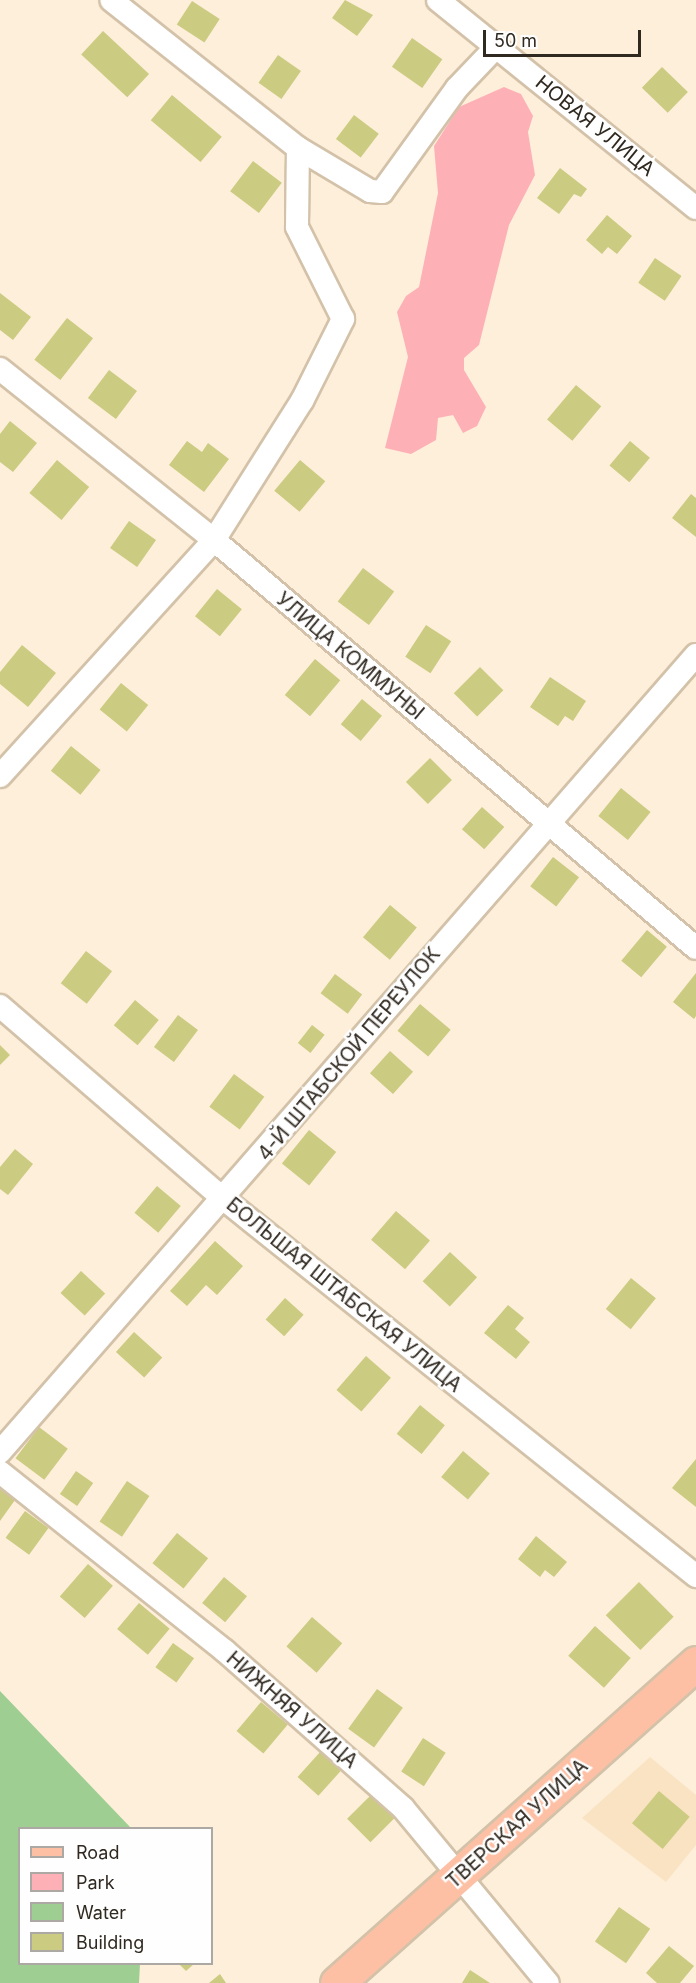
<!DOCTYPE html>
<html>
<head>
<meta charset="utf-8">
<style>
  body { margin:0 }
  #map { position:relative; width:696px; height:1983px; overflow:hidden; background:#feefda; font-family:Inter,sans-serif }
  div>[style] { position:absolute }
  .built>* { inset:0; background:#fae3c3 }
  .green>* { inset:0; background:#feb0b7 }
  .water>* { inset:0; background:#9fce93 }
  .building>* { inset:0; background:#cbcb81; transform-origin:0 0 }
  .roads { filter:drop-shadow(2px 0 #d3c2a9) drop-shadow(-2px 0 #d3c2a9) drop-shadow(0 2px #d3c2a9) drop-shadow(0 -2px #d3c2a9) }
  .street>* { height:22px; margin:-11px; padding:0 11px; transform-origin:11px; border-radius:11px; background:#fff }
  .primary>* { height:33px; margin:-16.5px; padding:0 16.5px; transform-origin:16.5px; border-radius:16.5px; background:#fdc0a4 }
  span { translate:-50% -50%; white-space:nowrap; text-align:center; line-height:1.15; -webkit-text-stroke:5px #fefefe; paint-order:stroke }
  .street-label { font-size:20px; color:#302920 }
  .legend { position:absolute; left:18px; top:1827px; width:195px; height:138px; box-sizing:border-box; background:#fefefe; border:2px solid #aca9a5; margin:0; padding:8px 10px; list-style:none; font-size:18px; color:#302920 }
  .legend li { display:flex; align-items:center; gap:12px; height:30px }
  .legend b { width:30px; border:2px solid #aca9a5 }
  .scale { position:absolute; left:483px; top:30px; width:158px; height:27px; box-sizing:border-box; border:3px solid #302920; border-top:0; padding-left:8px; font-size:18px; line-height:21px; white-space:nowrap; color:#302920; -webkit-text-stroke:4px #fefefe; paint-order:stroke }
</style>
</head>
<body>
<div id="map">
  <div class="built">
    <i style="clip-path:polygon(650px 1757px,696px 1795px,696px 1845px,666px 1882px,582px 1818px)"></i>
  </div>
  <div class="green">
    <i style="clip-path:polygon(504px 87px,521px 94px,533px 116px,528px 132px,535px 175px,509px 225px,479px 345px,464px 358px,464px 370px,486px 407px,477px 426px,463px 433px,453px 415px,438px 418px,436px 440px,411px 454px,385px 448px,408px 357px,397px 312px,406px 296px,419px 287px,438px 193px,434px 146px,459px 107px)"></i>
  </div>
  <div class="water">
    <i style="clip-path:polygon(0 1691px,131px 1828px,20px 1828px,20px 1964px,140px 1964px,139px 1983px,0 1983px)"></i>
  </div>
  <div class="building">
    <i style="clip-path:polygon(345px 0,373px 15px,357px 36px,332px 18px)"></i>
    <i style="left:192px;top:1px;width:33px;height:28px;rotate:33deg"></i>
    <i style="left:103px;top:31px;width:63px;height:32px;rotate:43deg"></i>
    <i style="left:412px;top:38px;width:37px;height:35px;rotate:35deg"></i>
    <i style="left:278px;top:55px;width:28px;height:34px;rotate:35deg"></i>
    <i style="left:662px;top:67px;width:36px;height:29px;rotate:44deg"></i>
    <i style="left:172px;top:95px;width:65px;height:33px;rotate:40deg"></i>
    <i style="left:354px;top:115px;width:31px;height:30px;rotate:37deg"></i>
    <i style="left:253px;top:161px;width:36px;height:38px;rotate:37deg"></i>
    <i style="clip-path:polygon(560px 168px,587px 189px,581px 197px,574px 194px,559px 214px,537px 198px)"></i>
    <i style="clip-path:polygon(607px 215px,632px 236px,617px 254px,608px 247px,602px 254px,586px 240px)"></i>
    <i style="left:655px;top:258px;width:32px;height:30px;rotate:34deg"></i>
    <i style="clip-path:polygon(0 293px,31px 317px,13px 340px,0 330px)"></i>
    <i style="left:67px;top:318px;width:33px;height:53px;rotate:38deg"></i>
    <i style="left:109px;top:370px;width:35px;height:35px;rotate:37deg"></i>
    <i style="left:576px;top:385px;width:33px;height:45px;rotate:40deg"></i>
    <i style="clip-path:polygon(10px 421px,37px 443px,13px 472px,0 462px,0 434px)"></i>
    <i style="clip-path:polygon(187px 441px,202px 452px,208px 443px,229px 459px,204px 492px,169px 465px)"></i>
    <i style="left:630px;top:441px;width:26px;height:32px;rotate:40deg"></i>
    <i style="left:57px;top:460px;width:42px;height:43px;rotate:40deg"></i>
    <i style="left:300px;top:460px;width:33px;height:40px;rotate:40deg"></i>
    <i style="clip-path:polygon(691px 494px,696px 498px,696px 537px,672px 518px)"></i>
    <i style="left:129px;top:521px;width:33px;height:33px;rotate:35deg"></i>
    <i style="left:363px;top:568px;width:39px;height:42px;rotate:37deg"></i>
    <i style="left:217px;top:589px;width:32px;height:35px;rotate:39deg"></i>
    <i style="left:426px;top:625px;width:30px;height:38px;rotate:33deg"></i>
    <i style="clip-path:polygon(22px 645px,56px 673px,28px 707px,0 684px,0 672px)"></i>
    <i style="left:315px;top:659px;width:33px;height:47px;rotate:40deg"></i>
    <i style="left:480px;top:667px;width:33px;height:37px;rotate:45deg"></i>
    <i style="clip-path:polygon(550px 677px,586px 701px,573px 721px,565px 716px,558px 726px,530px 707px)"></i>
    <i style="left:121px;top:683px;width:35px;height:34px;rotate:39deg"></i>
    <i style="left:362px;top:699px;width:26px;height:33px;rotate:40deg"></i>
    <i style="left:71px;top:746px;width:38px;height:32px;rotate:39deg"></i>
    <i style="left:430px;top:758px;width:31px;height:34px;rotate:45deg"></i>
    <i style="left:621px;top:788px;width:38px;height:36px;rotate:39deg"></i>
    <i style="left:482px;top:807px;width:30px;height:30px;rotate:42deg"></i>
    <i style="left:553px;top:857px;width:33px;height:37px;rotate:38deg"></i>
    <i style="left:390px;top:905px;width:35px;height:42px;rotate:40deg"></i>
    <i style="left:647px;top:930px;width:26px;height:40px;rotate:40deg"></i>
    <i style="left:86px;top:951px;width:33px;height:41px;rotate:38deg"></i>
    <i style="clip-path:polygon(696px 973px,696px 1016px,694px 1019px,673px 1002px)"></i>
    <i style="left:335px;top:974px;width:34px;height:24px;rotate:37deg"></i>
    <i style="left:135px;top:1000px;width:31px;height:33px;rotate:40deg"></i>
    <i style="left:420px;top:1004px;width:40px;height:35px;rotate:40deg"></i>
    <i style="left:178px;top:1015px;width:25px;height:40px;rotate:37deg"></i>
    <i style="left:312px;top:1025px;width:16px;height:23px;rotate:38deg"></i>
    <i style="clip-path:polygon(0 1045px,10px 1055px,0 1065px)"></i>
    <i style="left:390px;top:1051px;width:31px;height:30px;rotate:42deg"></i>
    <i style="left:234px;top:1074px;width:38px;height:41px;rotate:37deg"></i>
    <i style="left:309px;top:1130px;width:35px;height:43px;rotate:39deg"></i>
    <i style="clip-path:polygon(15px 1149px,33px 1164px,8px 1195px,0 1189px,0 1167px)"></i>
    <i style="left:157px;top:1186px;width:31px;height:35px;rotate:40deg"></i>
    <i style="left:396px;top:1211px;width:45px;height:38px;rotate:41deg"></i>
    <i style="clip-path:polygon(215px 1241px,243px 1266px,217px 1295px,206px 1285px,187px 1306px,170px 1291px)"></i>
    <i style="left:450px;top:1252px;width:37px;height:40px;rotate:43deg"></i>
    <i style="left:81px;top:1271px;width:33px;height:30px;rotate:43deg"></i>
    <i style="left:631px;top:1278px;width:32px;height:40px;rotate:39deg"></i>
    <i style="left:285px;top:1298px;width:25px;height:29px;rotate:42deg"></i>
    <i style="clip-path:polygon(508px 1305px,524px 1318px,515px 1329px,530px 1342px,516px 1359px,484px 1333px)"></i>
    <i style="left:134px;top:1332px;width:38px;height:27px;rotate:42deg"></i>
    <i style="left:366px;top:1356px;width:33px;height:45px;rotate:41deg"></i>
    <i style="left:420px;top:1405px;width:32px;height:37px;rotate:39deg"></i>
    <i style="left:39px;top:1427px;width:36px;height:39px;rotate:37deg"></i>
    <i style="left:463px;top:1451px;width:35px;height:34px;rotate:40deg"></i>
    <i style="clip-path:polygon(696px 1459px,696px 1507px,672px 1488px)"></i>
    <i style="left:76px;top:1471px;width:21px;height:28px;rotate:35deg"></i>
    <i style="left:127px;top:1481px;width:27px;height:49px;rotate:34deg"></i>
    <i style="clip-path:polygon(0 1489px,15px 1500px,0 1521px)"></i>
    <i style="left:25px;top:1511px;width:29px;height:33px;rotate:36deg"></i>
    <i style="left:177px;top:1533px;width:40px;height:39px;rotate:39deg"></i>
    <i style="clip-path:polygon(536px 1536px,567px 1562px,554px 1577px,545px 1570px,540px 1577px,518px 1559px)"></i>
    <i style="left:88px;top:1564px;width:33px;height:43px;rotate:41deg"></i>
    <i style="left:224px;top:1577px;width:30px;height:34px;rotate:40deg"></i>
    <i style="left:639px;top:1582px;width:49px;height:47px;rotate:45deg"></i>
    <i style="left:139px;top:1603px;width:40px;height:34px;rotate:40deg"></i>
    <i style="left:312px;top:1617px;width:40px;height:39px;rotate:41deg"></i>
    <i style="left:595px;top:1626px;width:48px;height:40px;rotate:42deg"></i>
    <i style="left:173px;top:1643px;width:26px;height:30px;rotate:36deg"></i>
    <i style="left:377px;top:1689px;width:32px;height:49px;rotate:36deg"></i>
    <i style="left:261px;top:1702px;width:35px;height:38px;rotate:40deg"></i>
    <i style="left:423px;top:1738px;width:27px;height:40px;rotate:33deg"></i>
    <i style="left:321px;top:1751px;width:28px;height:35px;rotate:42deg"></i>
    <i style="left:659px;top:1791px;width:40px;height:42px;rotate:40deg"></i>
    <i style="left:374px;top:1792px;width:33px;height:38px;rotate:45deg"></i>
    <i style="left:619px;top:1907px;width:38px;height:42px;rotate:35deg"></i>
    <i style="clip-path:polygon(669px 1946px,694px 1966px,680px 1983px,657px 1983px,646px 1973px)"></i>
    <i style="clip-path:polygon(179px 1964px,194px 1964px,186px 1971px)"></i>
    <i style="clip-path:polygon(470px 1970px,490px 1983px,462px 1983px)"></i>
    <i style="clip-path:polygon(220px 1974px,226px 1983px,209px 1983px)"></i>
  </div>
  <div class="roads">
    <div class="street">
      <i style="left:438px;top:0;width:331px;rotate:38.9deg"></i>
      <i style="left:298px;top:148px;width:84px;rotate:30.8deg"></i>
      <i style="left:370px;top:191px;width:12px;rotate:5deg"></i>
      <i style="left:382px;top:192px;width:128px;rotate:-54.2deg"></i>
      <i style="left:457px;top:88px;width:57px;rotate:-46.4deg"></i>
      <i style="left:0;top:369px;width:274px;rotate:38.6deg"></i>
      <i style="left:214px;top:540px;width:631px;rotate:40.25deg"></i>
      <i style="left:0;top:776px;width:319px;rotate:-47.8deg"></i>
      <i style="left:214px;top:540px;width:165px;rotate:-57.7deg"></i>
      <i style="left:302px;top:401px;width:92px;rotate:-63.4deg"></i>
      <i style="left:343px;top:319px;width:103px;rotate:-116.6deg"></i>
      <i style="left:297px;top:227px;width:79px;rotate:-89.3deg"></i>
      <i style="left:298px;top:148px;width:238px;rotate:-141.6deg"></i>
      <i style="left:0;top:1006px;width:297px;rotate:40.8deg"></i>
      <i style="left:225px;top:1200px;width:603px;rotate:38.6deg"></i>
      <i style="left:0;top:1452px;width:1058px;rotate:-48.87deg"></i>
      <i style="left:0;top:1472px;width:288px;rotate:38.5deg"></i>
      <i style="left:225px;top:1651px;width:237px;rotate:41.4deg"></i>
      <i style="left:403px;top:1808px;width:227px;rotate:50.4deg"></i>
    </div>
    <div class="primary">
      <i style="left:337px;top:1983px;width:481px;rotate:-41.7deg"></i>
    </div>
  </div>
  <div class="street-label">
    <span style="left:595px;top:126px;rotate:39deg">НОВАЯ УЛИЦА</span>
    <span style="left:350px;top:656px;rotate:40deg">УЛИЦА КОММУНЫ</span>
    <span style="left:349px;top:1054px;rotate:-50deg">4-Й ШТАБСКОЙ ПЕРЕУЛОК</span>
    <span style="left:344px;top:1295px;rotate:39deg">БОЛЬШАЯ ШТАБСКАЯ УЛИЦА</span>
    <span style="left:292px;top:1710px;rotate:41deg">НИЖНЯЯ УЛИЦА</span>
    <span style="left:517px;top:1824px;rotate:-42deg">ТВЕРСКАЯ УЛИЦА</span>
  </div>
  <ul class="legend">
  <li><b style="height:8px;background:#fdc0a4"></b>Road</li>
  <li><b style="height:16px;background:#feb0b7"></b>Park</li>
  <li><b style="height:16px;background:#9fce93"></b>Water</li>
  <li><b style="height:16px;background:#cbcb81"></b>Building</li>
  </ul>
  <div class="scale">50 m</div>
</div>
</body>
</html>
